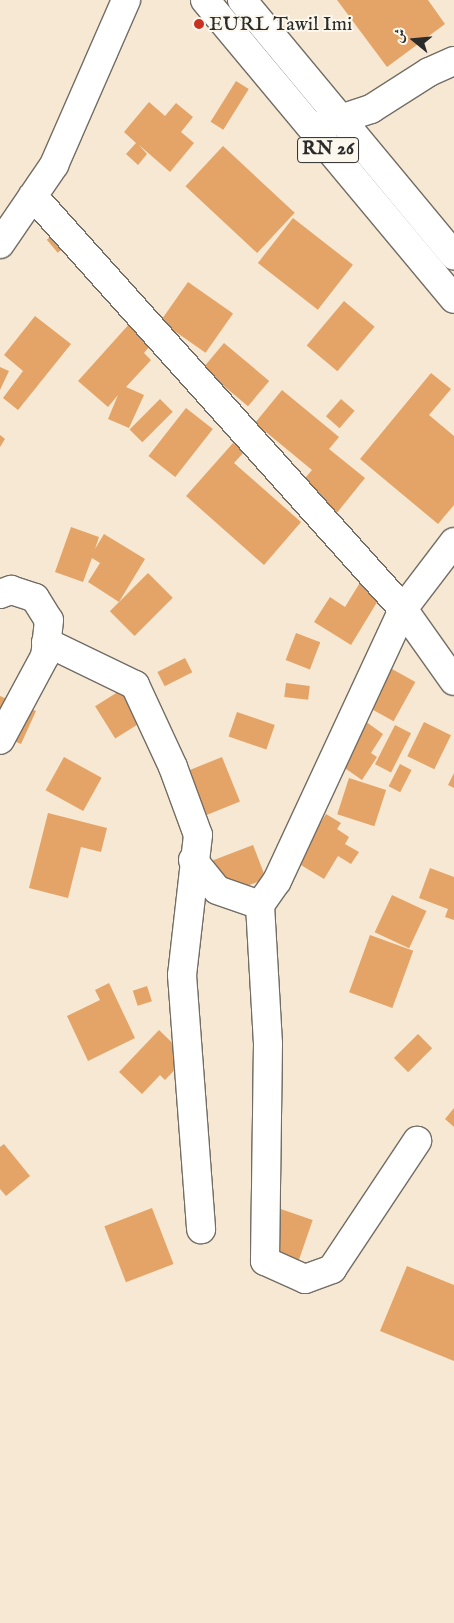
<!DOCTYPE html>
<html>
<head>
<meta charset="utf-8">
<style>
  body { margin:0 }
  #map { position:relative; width:454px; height:1623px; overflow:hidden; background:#f6e8d2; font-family:"IM FELL English",Amiri,serif }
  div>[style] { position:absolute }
  .building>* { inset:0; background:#e5a467; transform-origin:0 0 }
  .roads { filter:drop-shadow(1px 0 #726d65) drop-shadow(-1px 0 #726d65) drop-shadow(0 1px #726d65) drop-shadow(0 -1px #726d65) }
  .minor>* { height:28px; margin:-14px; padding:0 14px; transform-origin:14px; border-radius:14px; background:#fff }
  .major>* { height:28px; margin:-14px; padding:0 14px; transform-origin:14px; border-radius:14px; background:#fff }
  .dots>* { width:14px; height:14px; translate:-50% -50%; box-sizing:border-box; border:2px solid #fbf7ec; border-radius:50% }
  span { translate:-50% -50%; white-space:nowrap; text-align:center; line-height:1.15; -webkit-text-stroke:4px #fbf7ec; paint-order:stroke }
  .shield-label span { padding:1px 4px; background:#fbf7ec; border:1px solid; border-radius:4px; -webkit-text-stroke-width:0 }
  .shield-label { font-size:19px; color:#2b2b2b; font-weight:700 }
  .poi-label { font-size:20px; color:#2b2b2b }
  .left { translate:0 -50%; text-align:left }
  .north { position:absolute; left:389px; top:15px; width:50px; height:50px; -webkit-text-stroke:4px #fbf7ec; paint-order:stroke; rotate:287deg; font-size:14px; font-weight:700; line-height:20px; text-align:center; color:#2b2b2b }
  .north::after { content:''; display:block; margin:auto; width:18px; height:22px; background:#2b2b2b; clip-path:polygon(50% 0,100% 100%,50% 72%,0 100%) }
</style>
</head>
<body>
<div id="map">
  <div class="building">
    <i style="clip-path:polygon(337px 0,428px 0,445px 24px,387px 67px)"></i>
    <i style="left:236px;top:81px;width:15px;height:48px;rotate:32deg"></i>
    <i style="clip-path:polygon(149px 102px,165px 116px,176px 103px,193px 117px,181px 132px,194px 143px,170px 172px,139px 145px,147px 154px,138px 165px,126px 154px,136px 143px,124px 132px)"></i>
    <i style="left:223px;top:146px;width:98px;height:55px;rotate:43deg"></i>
    <i style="left:293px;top:218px;width:76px;height:57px;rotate:38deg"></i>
    <i style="left:56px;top:232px;width:17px;height:12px;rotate:50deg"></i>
    <i style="left:188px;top:282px;width:55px;height:48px;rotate:35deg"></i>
    <i style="left:344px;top:301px;width:40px;height:58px;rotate:40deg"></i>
    <i style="clip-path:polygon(35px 316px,71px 344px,18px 410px,3px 398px,23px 371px,4px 355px)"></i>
    <i style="clip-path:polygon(131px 322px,153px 342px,144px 353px,151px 360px,126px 387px,144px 395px,129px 428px,108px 419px,118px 395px,108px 407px,78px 381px)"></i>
    <i style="left:224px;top:343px;width:59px;height:33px;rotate:40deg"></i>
    <i style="clip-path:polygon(0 367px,9px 371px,0 390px)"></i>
    <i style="clip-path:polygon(431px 373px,451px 389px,429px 415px,454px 436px,454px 505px,438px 524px,360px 459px)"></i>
    <i style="clip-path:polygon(282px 390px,339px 437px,329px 449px,365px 478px,336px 514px,300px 484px,312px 470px,255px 423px)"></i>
    <i style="left:160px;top:399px;width:18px;height:43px;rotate:45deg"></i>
    <i style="left:341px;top:399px;width:18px;height:23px;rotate:41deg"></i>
    <i style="left:186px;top:408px;width:34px;height:61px;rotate:38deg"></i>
    <i style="clip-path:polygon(0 435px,5px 439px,0 447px)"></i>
    <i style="clip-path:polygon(233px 443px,244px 452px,234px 463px,301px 522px,264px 565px,186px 496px)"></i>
    <i style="clip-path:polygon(71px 527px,99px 537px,95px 549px,104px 534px,145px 559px,119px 602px,88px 582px,100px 563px,92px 558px,83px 582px,55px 572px)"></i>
    <i style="left:148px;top:573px;width:35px;height:54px;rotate:45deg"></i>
    <i style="clip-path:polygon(361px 581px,382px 594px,351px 645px,314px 622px,330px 597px,345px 607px)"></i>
    <i style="left:296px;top:633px;width:26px;height:29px;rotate:21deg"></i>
    <i style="left:185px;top:658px;width:16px;height:31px;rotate:63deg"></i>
    <i style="left:383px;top:664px;width:37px;height:45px;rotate:29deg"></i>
    <i style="left:286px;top:683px;width:24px;height:14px;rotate:7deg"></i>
    <i style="left:129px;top:685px;width:38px;height:40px;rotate:58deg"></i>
    <i style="clip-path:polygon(0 696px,36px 711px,21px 744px,0 735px)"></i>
    <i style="left:237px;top:712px;width:40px;height:26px;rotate:19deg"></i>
    <i style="clip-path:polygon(358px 716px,383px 734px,371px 753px,377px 757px,362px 780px,336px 762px)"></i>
    <i style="left:424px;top:722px;width:30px;height:38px;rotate:26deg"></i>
    <i style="left:395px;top:725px;width:18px;height:44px;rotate:27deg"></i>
    <i style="left:64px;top:757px;width:43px;height:38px;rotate:29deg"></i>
    <i style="left:222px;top:757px;width:48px;height:50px;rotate:68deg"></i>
    <i style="left:400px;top:764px;width:13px;height:25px;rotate:27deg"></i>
    <i style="clip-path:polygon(454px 773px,454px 788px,448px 785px)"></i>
    <i style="left:349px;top:778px;width:39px;height:38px;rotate:18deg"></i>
    <i style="clip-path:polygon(48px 813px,107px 828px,101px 852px,81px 847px,68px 898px,29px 888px)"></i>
    <i style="clip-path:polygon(326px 814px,341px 823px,337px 829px,349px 837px,345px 844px,359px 852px,351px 864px,338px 856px,324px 879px,296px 862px)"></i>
    <i style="left:253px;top:845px;width:36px;height:51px;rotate:69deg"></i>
    <i style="clip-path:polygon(430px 868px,454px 877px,454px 920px,445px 917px,448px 909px,419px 898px)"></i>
    <i style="left:392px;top:895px;width:38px;height:41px;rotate:25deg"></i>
    <i style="left:370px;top:935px;width:46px;height:61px;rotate:20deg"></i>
    <i style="clip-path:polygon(109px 983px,135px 1038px,88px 1061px,67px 1016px,100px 1000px,95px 990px)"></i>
    <i style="left:147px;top:986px;width:16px;height:15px;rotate:72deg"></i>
    <i style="clip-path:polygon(159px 1030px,187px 1057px,165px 1080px,160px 1075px,142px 1094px,119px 1072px)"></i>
    <i style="left:418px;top:1034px;width:20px;height:34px;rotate:45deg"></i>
    <i style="clip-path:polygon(454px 1108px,454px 1127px,445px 1119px)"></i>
    <i style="clip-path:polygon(4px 1144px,30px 1176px,6px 1196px,0 1189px,0 1147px)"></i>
    <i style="left:272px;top:1206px;width:43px;height:42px;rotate:19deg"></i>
    <i style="left:152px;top:1208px;width:60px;height:51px;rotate:69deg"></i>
    <i style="clip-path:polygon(407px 1266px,454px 1285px,454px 1361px,380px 1331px)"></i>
  </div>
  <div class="roads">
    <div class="minor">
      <i style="left:319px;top:126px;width:55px;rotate:-18.1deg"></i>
      <i style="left:371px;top:109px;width:69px;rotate:-32.5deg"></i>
      <i style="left:429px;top:72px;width:27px;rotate:-24deg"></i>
      <i style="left:33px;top:196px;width:554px;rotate:48.14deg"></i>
      <i style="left:403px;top:609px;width:88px;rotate:54.7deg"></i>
      <i style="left:0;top:244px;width:96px;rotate:-55.6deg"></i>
      <i style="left:54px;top:165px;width:180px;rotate:-66.4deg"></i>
      <i style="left:0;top:594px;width:12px;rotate:-20deg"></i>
      <i style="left:11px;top:590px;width:25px;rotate:18deg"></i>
      <i style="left:35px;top:598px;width:26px;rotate:58deg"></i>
      <i style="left:49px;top:620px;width:36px;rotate:96deg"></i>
      <i style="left:45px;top:656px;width:95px;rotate:118.2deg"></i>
      <i style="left:46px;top:642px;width:99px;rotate:25.8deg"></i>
      <i style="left:135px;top:685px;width:90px;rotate:65.1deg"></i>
      <i style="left:173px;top:767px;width:72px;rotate:69.8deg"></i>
      <i style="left:198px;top:835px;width:141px;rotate:96.5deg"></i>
      <i style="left:182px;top:975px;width:255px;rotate:85.7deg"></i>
      <i style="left:193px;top:860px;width:38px;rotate:51deg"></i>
      <i style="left:217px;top:890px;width:46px;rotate:19.2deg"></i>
      <i style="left:260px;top:905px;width:29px;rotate:-55deg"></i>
      <i style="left:277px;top:881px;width:300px;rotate:-65.1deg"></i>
      <i style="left:403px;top:609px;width:84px;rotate:-52.7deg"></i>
      <i style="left:260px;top:905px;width:139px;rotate:86.7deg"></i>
      <i style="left:268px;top:1044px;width:217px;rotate:90.8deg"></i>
      <i style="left:265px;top:1261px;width:44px;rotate:24.2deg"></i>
      <i style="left:305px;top:1279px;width:29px;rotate:-20deg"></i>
      <i style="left:332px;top:1269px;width:154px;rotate:-56.4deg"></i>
    </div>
    <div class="major">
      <i style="left:205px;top:0;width:389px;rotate:50.2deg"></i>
      <i style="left:242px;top:0;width:332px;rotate:50.3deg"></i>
    </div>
  </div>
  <div class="dots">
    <i style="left:199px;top:24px;background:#c8321e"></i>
  </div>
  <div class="shield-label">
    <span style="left:328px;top:150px">RN 26</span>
  </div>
  <div class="poi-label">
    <span class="left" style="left:209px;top:24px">EURL Tawil Imi</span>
  </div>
  <div class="north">ش</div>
</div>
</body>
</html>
